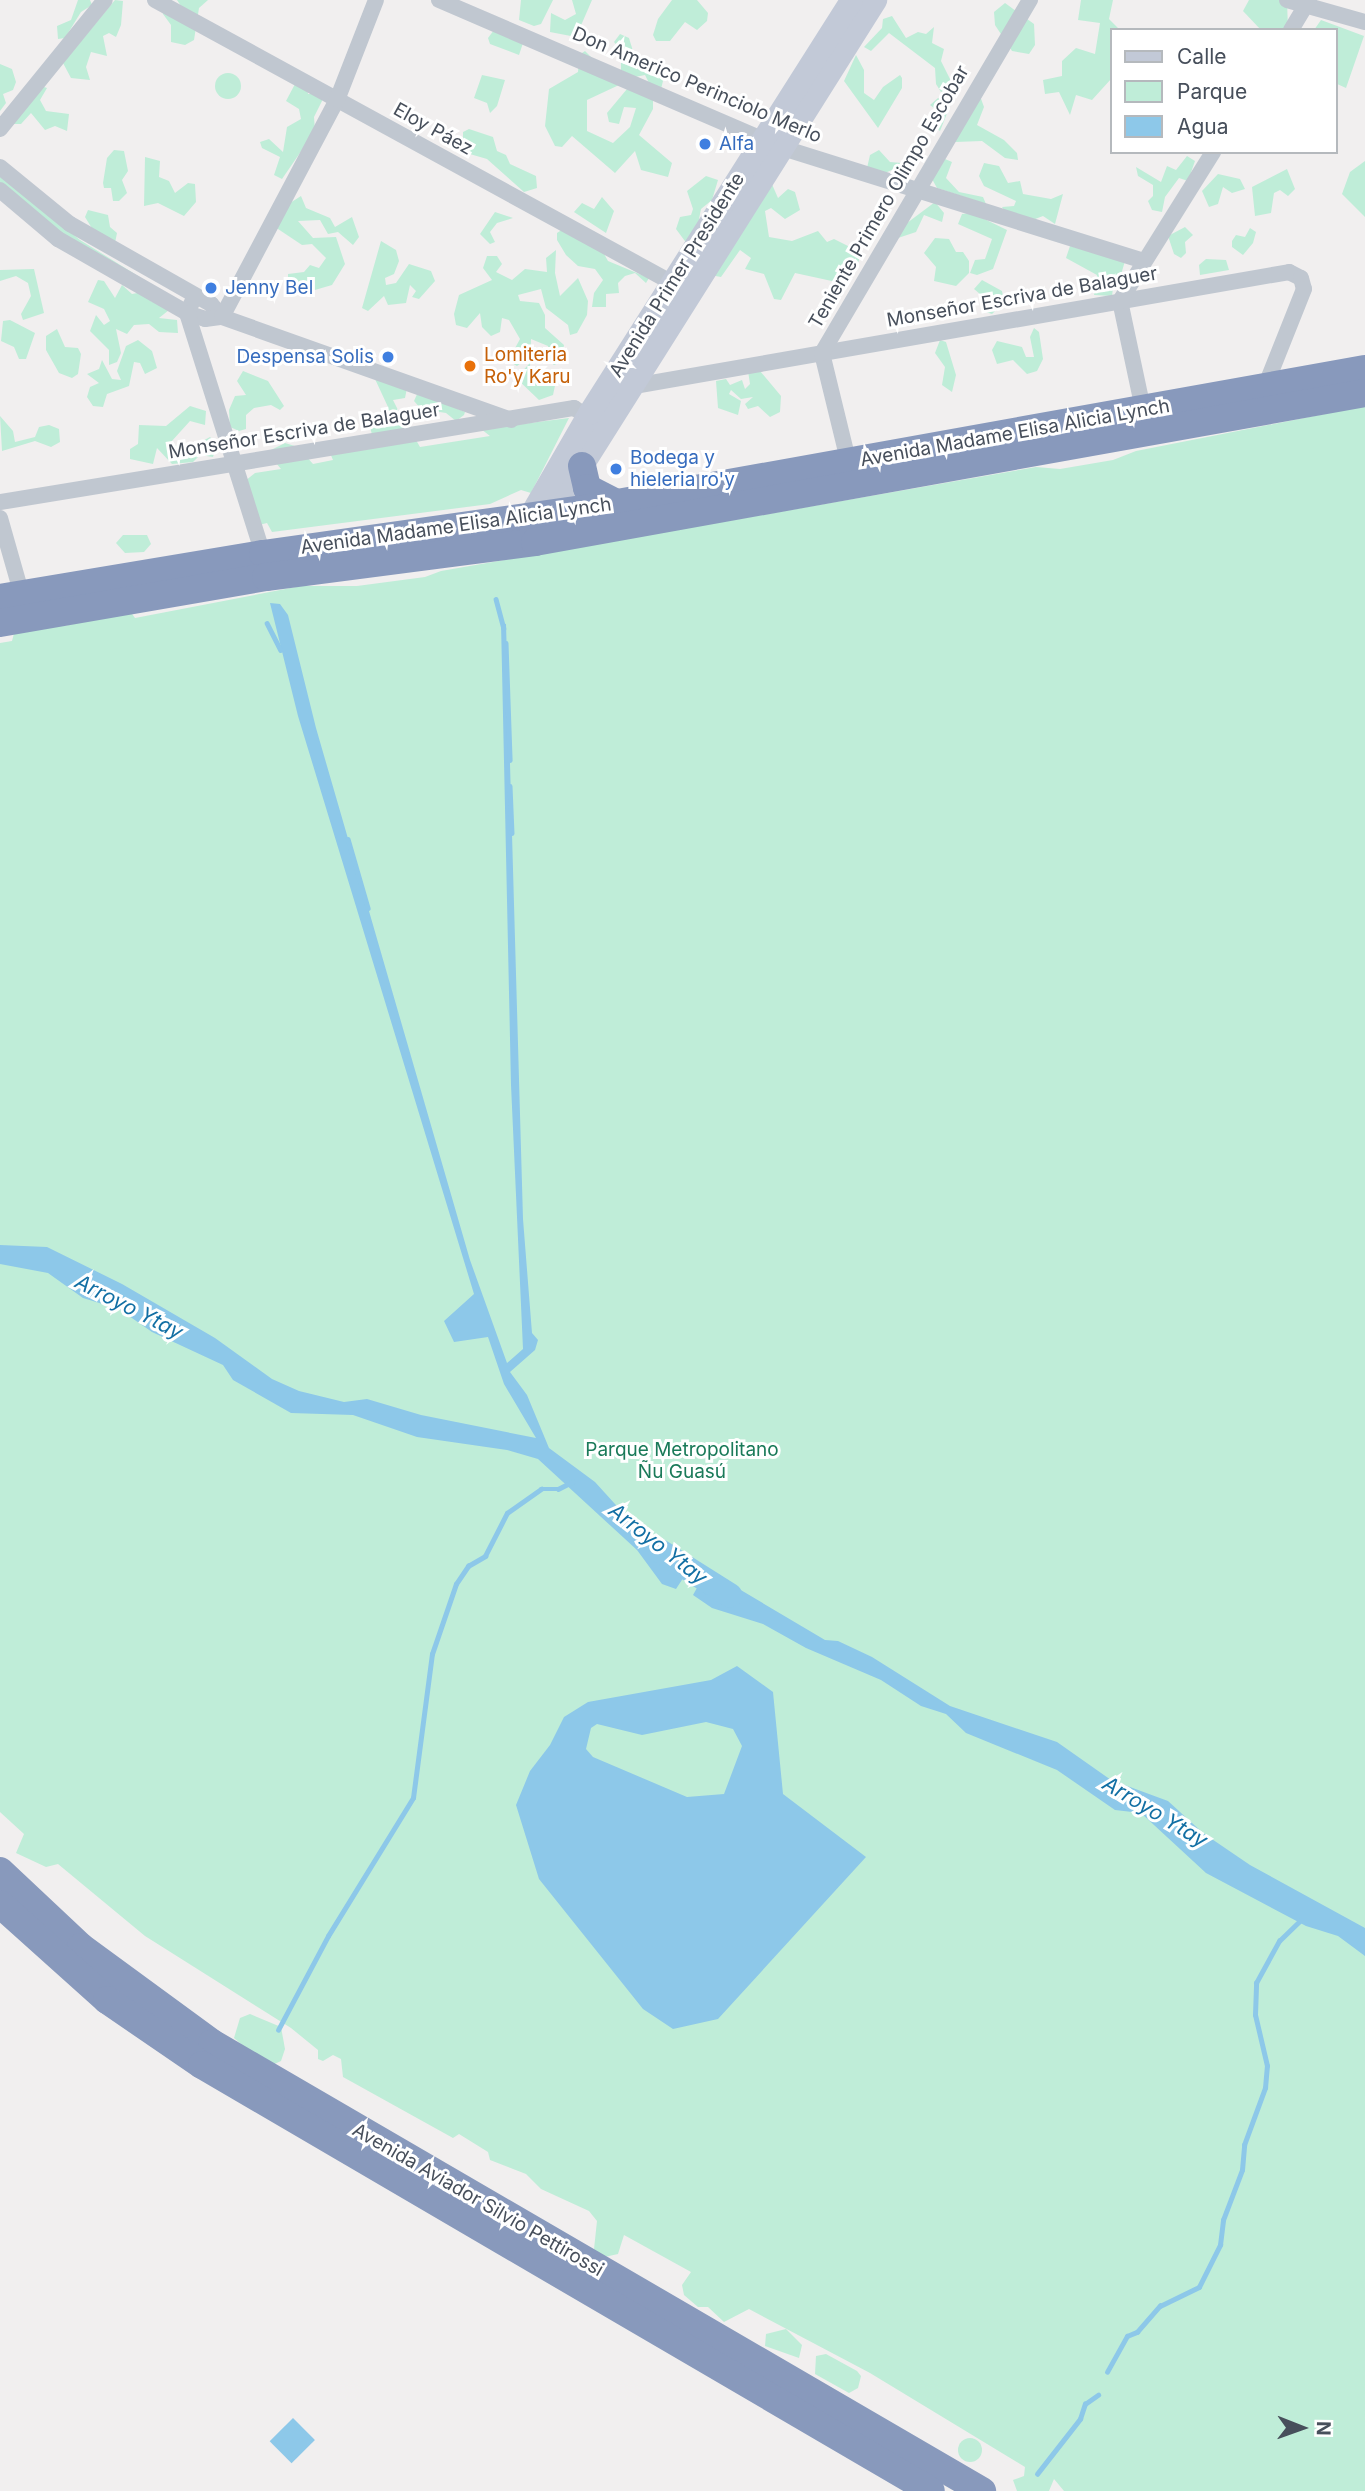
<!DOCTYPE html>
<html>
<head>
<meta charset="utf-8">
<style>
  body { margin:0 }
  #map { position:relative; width:1365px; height:2491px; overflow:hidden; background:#f1efef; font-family:Inter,sans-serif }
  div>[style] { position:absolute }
  .green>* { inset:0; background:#bfedd8 }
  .round { border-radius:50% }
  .water>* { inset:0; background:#8dc8e9; transform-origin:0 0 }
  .stream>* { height:4.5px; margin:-2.25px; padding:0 2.25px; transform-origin:2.25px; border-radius:2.25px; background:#8dc8e9 }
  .river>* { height:24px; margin:-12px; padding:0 12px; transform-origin:12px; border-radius:12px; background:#8dc8e9 }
  .street>* { height:16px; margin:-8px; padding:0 8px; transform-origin:8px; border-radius:8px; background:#c0c7d0 }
  .secondary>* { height:23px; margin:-11.5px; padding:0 11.5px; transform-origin:11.5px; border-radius:11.5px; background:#c2c9d7 }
  .highway>* { height:28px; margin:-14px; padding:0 14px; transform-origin:14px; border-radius:14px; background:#8899bc }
  .dots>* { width:19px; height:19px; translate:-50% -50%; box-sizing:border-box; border:4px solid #fff; border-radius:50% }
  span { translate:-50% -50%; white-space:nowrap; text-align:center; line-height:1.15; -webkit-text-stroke:6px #fff; paint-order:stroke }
  .street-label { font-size:19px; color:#474f5b }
  .shop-label { font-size:19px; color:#366cbe }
  .left { translate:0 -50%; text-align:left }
  .right { translate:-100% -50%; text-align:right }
  .food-label { font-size:19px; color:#c56008 }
  .park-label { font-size:19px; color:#1a7a59 }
  .water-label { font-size:21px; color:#126fa4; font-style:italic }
  .legend { position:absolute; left:1110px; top:28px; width:228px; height:126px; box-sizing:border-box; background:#fff; border:2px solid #b5b9bd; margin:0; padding:9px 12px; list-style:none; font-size:21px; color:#474f5b }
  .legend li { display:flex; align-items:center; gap:14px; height:35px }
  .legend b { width:35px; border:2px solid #b5b9bd }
  .north { position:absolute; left:1267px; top:2393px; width:70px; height:70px; -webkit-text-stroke:5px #fff; paint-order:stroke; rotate:91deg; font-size:19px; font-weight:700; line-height:28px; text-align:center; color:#474f5b }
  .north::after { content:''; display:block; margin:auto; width:24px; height:32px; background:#474f5b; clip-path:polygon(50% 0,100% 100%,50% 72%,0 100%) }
</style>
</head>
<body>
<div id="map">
  <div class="green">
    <i style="clip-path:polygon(78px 0,90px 0,92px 5px,81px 12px,65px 38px,58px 39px,57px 26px,71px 20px)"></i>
    <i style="clip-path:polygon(115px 0,123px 1px,121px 25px,116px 37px,109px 33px,103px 36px,107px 56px,91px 52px,86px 67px,90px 80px,71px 78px,63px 63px)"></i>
    <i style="clip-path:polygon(177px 0,208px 0,199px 8px,194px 40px,185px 45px,171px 42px,171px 25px,163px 14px,162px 10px,183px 9px)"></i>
    <i style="clip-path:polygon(521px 0,553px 0,541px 24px,534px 26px,519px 20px)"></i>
    <i style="clip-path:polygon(572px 0,592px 0,576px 37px,550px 32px,551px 13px,565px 20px,576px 14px)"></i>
    <i style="clip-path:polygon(672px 0,697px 0,708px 13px,707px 21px,697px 30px,685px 22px,670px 41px,656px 41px,653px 35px,658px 19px)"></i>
    <i style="clip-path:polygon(1081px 0,1113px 0,1109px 19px,1120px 30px,1111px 30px,1111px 79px,1092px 100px,1076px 95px,1070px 115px,1059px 92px,1045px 94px,1043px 80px,1062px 76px,1062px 61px,1076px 48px,1095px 54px,1100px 23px,1078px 20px)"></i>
    <i style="clip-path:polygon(1249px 0,1287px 0,1288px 30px,1261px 30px,1243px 11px)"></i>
    <i style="clip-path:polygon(1005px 3px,1034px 24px,1035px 45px,1029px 54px,1012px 51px,995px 25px,994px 12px)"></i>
    <i style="clip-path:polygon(892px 16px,906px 38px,918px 32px,926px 34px,934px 27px,932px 43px,944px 49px,941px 61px,951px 81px,946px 90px,941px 92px,936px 84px,935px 68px,889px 33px,871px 51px,864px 47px,882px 28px,883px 19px)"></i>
    <i style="clip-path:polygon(1321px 20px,1364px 36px,1346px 88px,1335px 83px,1335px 30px,1314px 30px)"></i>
    <i style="clip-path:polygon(494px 30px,524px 40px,519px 55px,490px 44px,488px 38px)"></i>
    <i style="clip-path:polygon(620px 34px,629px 38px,636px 61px,646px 61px,664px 77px,661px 89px,649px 83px,645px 75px,635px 77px,621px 70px,621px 50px,614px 42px)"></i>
    <i style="clip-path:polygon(585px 51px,619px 85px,587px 100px,587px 131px,613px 143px,630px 127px,636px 108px,624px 107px,619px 124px,609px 122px,607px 113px,627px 89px,653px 94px,653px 109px,639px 135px,672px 163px,668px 177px,641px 170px,635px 151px,615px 173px,572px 136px,562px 147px,555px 146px,545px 126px,549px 89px,578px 72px,579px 55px)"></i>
    <i style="clip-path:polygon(856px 55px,864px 70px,864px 93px,874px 100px,883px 87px,900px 75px,902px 78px,902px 88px,878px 128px,844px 81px)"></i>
    <i style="clip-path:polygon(0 64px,12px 69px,16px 82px,13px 90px,3px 94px,6px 103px,0 111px)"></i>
    <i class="round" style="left:215px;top:73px;width:26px;height:26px"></i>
    <i style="clip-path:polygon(482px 75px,505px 80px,497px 106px,490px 113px,487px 103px,474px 98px)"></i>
    <i style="clip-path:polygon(295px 84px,307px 85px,308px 94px,322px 94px,322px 101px,314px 117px,315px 131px,282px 179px,274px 175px,280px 157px,262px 148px,260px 142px,269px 139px,283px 152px,287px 127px,301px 119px,299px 109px,286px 101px)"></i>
    <i style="clip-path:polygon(41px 86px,47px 88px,40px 100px,46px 111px,69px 114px,67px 131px,55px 126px,45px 130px,31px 113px,21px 124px,10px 124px)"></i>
    <i style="clip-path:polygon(980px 96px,984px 107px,977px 125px,1004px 140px,1017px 153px,1018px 160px,1005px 158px,982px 141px,955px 142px)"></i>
    <i style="clip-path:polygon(938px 98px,950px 106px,940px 131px,933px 125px,938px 111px,930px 105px)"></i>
    <i style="clip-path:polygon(469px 129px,493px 137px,497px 151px,506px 155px,510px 164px,536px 176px,537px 188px,524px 192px,487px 159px,463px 152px,463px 132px)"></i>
    <i style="clip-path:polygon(114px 150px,124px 151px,128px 171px,122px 180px,127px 193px,119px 201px,113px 201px,111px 188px,104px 188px,103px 183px,107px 158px)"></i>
    <i style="clip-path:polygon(879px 150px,890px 162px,902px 163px,908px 181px,896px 179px,892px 170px,880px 175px,867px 168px,870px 155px)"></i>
    <i style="clip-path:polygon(1187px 156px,1195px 161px,1188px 181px,1179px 178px,1165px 197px,1162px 212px,1152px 210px,1148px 201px,1153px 196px,1153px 185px,1138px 176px,1136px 167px,1161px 182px,1167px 166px,1176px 170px)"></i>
    <i style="clip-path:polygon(145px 157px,160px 161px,159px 177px,169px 181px,175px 193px,188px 183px,195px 184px,196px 202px,184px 216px,158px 203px,144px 206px)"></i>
    <i style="clip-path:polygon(945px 159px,952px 162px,946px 178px,959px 192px,983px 197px,986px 204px,937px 188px,932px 179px)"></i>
    <i style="clip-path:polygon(1365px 161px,1365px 217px,1342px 194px,1350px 172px)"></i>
    <i style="clip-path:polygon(984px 163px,999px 166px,1008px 183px,1020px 181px,1023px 194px,1051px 199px,1063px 194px,1055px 224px,1043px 216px,1030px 221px,1004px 210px,1002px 207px,1014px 206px,1016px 201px,984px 186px,979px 176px)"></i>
    <i style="clip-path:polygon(1287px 169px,1295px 189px,1288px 196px,1280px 190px,1274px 193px,1271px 213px,1255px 216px,1252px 187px)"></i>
    <i style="clip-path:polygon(0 174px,80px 240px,167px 294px,77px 246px,0 182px)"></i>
    <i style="clip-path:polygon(1218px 174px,1240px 179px,1245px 189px,1232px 193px,1223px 187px,1218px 204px,1209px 207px,1202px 191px)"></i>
    <i style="clip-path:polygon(706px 176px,718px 180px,712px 200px,701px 209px,699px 219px,771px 182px,778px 198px,788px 189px,795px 192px,800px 210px,785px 219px,771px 208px,765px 211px,769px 237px,792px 241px,818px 231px,827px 242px,834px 239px,854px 249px,861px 255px,857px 265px,841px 283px,795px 273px,781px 300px,774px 299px,764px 274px,745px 269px,751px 258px,740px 250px,721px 277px,710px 275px,676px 229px,680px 217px,691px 215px,693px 209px,687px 191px)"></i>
    <i style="clip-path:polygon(301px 196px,306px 208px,330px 218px,335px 227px,352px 217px,359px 237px,353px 245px,338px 232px,328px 234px,320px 220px,298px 221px,313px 238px,336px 237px,345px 264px,332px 285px,308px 292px,288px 284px,288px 274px,304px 272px,310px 265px,319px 268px,326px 258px,312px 244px,302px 245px,275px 227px,290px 203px)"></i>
    <i style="clip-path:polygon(602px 197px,614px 211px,606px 233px,574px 212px,582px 203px,594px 209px)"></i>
    <i style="clip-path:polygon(935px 202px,944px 213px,942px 222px,924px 215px,916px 232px,898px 238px,903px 226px)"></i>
    <i style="clip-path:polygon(88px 210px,108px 215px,110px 227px,117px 233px,115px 243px,93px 230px,85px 217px)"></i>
    <i style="clip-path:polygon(495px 212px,513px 218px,497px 223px,490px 232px,495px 242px,490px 244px,480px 234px)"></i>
    <i style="clip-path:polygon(972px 213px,1007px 230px,993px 269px,977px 275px,970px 273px,975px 260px,985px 259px,992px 239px,958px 224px,962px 214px)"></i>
    <i style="clip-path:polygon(1185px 227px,1193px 235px,1185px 242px,1186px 253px,1181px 258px,1174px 254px,1168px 236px)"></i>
    <i style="clip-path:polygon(1250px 228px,1256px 232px,1253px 243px,1243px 255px,1232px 247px,1232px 241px,1236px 235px,1245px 237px)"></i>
    <i style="clip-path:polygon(563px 229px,603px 252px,608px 261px,649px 278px,646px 283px,635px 273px,625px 276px,618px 283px,619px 293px,606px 294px,606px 307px,592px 307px,594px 293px,603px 280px,595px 269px,578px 266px,566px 255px,557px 240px,557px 233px)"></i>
    <i style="clip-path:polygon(935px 238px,949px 239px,956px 252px,963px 252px,969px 261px,969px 273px,956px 286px,934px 281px,936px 267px,924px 253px)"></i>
    <i style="clip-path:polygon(381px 241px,396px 250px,399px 261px,394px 274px,385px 278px,386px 285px,396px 283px,409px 264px,431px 271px,435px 281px,419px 299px,412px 297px,416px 291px,410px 285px,406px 303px,388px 305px,384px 296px,368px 311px,362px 308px)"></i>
    <i style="clip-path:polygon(1070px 246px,1125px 261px,1120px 278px,1114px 280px,1112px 296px,1094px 295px,1097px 275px,1066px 258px)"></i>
    <i style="clip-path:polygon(556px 250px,555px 273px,560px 296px,578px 278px,588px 301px,587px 315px,577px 333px,570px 335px,568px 325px,546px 308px,541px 289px,518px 295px,520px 301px,539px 303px,545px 315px,545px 328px,564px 345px,561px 362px,554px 365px,549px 361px,548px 346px,531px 339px,530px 368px,539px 378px,552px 375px,556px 381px,553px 395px,539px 400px,516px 378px,529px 364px,529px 357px,517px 366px,508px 361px,520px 339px,509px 320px,502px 318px,500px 332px,491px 336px,482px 327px,480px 313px,467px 328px,456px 325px,454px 314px,459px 295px,492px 280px,483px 268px,487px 256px,497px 256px,502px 264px,496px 272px,512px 280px,525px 269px,547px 272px,546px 258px)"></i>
    <i style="clip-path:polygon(1206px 259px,1226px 260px,1229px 270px,1200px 275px,1199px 265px)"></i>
    <i style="clip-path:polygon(34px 269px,44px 313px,23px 320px,21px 314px,31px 296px,28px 283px,16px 276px,0 281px,0 270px)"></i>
    <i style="clip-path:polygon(98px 280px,104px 281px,115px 298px,122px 285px,132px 294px,143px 292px,152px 302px,159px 302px,169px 310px,159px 318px,177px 320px,178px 333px,159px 332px,149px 324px,134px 325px,127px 334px,116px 329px,121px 353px,117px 362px,109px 365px,109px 350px,90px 331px,96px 315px,104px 325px,110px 321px,104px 309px,88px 302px)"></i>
    <i style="clip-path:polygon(982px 280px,1002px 291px,1004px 302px,992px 314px,983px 311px,986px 299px,974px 289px)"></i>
    <i style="clip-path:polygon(10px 320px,35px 333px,26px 359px,19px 359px,14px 347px,1px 341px,3px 321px)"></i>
    <i style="clip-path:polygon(1034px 328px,1039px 332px,1043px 359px,1037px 371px,1027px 374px,1013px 360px,997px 364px,992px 350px,997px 341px,1022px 347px,1026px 357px,1034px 357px,1030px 337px)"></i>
    <i style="clip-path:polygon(57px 329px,65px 347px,78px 348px,81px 354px,78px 374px,72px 378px,59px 373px,46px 350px,46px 336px)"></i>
    <i style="clip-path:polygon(138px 340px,152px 351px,157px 368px,145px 374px,140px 363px,134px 362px,129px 386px,107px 394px,103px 407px,93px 406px,87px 397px,90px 387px,99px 383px,87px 374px,99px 369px,102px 360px,112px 379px,121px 380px,117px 371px,126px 346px)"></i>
    <i style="clip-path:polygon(940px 340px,946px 342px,956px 375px,952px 392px,942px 385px,945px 367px,935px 353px)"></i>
    <i style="clip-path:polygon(755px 365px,781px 396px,780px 412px,770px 417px,758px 406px,748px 409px,745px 404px,753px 397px,741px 399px,731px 390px,729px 394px,741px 401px,738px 415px,718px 408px,716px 381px,726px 379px,730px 385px,742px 380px,745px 389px,750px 384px,748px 371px)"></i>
    <i style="clip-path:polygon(243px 371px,268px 381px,284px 406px,280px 410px,271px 405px,254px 408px,246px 415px,246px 429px,239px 431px,230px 427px,229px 410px,235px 396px,246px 395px,237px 381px)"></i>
    <i style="clip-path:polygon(375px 379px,407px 388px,405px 398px,393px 400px,400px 414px,411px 417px,408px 426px,420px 447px,490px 436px,481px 429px,569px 418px,531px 493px,521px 490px,490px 504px,272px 532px,267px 523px,259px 525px,245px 481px,255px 473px,281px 469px,267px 452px,285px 443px,298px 447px,313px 464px,333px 460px,330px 453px,373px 438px,368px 420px,388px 407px)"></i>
    <i style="clip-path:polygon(418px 392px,465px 412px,464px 415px,456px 421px,446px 413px,421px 409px,414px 401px)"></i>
    <i style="clip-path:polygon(190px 406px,206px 411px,205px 425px,190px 421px,171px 442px,181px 449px,186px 443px,199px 443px,210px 437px,217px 444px,213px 457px,200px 455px,193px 462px,172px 464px,157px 448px,153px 464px,130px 459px,130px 449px,138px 444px,139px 425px,166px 426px)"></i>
    <i style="clip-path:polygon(1365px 406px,1365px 2491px,1064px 2491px,1054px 2479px,1049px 2491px,1017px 2491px,1013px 2480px,1024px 2476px,1025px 2467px,870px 2373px,749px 2309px,724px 2322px,708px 2307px,698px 2307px,684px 2295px,682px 2285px,691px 2272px,624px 2235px,618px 2254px,600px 2258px,594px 2249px,597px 2221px,589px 2211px,541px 2189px,526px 2174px,490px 2160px,488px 2152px,459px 2134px,453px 2138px,343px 2077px,341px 2059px,333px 2055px,323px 2061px,318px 2059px,318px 2050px,291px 2028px,145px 1936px,58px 1864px,46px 1867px,16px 1853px,24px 1834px,0 1812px,0 643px,12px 641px,16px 626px,52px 619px,64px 626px,130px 611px,135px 618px,301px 586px,357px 586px,425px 577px,441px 571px,1036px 467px,1060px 469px,1113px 460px,1136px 451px)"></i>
    <i style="clip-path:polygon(0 416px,13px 431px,15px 442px,35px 437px,39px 427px,49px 425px,59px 429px,60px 442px,51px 447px,35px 441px,2px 451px)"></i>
    <i style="clip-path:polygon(123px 535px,147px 535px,151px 544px,144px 552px,125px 553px,116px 543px)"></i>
    <i style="clip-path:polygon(250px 2014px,281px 2027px,285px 2049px,281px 2061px,268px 2067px,234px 2038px,240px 2018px)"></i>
    <i style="clip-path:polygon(786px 2329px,802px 2345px,799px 2358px,765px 2346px,766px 2334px)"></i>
    <i style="clip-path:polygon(826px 2354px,857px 2371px,861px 2376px,858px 2388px,849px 2393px,815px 2374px,816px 2356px)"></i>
    <i class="round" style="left:958px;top:2438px;width:24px;height:24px"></i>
  </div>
  <div class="water">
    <i style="clip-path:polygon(270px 603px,280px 604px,288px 615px,316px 728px,470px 1260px,507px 1363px,523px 1349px,511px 1085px,501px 623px,506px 624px,523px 1219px,532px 1333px,538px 1340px,535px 1350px,510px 1372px,527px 1395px,549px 1448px,595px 1482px,635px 1526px,693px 1563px,676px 1589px,662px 1584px,637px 1550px,538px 1459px,507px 1450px,417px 1437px,353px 1415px,291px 1413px,233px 1380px,223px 1365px,152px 1332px,119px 1309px,83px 1298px,48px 1273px,0 1264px,0 1245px,47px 1247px,122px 1284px,215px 1338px,272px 1379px,299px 1391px,344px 1402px,367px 1399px,421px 1415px,536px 1438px,504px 1384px,488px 1337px,454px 1342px,444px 1321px,474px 1294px,298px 716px)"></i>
    <i style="clip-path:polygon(707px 1570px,825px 1640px,838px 1641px,872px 1657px,950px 1706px,1057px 1742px,1111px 1780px,1168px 1801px,1203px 1833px,1250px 1865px,1365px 1928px,1365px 1956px,1338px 1936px,1306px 1926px,1206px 1873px,1141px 1813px,1115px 1810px,1057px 1770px,966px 1733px,946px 1714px,921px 1706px,881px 1680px,806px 1648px,763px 1624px,712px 1608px,693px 1595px)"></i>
    <i style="clip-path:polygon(evenodd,737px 1666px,773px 1692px,783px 1794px,866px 1857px,718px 2019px,673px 2029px,643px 2009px,539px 1879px,516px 1805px,530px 1771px,550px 1745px,564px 1717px,588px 1702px,711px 1680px,737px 1666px,706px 1722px,733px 1729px,742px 1746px,724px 1794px,687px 1797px,593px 1757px,586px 1749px,591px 1728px,597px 1724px,642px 1735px,706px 1722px)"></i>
    <i style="left:293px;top:2418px;width:31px;height:33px;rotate:45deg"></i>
  </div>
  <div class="stream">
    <i style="left:496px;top:599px;width:30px;rotate:75deg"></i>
    <i style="left:267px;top:623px;width:30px;rotate:63deg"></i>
    <i style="left:506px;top:643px;width:117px;rotate:88deg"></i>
    <i style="left:510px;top:786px;width:47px;rotate:87.6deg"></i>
    <i style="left:348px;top:839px;width:72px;rotate:73.8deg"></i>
    <i style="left:278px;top:2030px;width:106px;rotate:-62deg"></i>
    <i style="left:328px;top:1936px;width:162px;rotate:-58.4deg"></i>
    <i style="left:413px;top:1798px;width:145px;rotate:-82.5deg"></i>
    <i style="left:432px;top:1654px;width:74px;rotate:-71.1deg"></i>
    <i style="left:456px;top:1584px;width:22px;rotate:-56deg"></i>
    <i style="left:468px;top:1566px;width:20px;rotate:-30deg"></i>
    <i style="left:485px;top:1556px;width:48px;rotate:-62.9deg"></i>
    <i style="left:507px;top:1513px;width:42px;rotate:-35.2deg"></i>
    <i style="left:541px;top:1489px;width:17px"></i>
    <i style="left:558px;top:1489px;width:16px;rotate:-27deg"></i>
    <i style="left:1107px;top:2372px;width:41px;rotate:-60.9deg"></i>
    <i style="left:1127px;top:2336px;width:11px;rotate:-22deg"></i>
    <i style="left:1137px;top:2332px;width:35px;rotate:-49deg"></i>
    <i style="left:1160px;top:2306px;width:43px;rotate:-26deg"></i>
    <i style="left:1199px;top:2287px;width:47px;rotate:-63.4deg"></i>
    <i style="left:1220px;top:2245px;width:25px;rotate:-83deg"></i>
    <i style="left:1223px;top:2220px;width:53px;rotate:-69.2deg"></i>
    <i style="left:1242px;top:2170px;width:25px;rotate:-85deg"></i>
    <i style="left:1244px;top:2145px;width:61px;rotate:-69.8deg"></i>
    <i style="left:1265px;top:2088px;width:22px;rotate:-85deg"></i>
    <i style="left:1267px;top:2066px;width:52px;rotate:-103.2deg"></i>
    <i style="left:1255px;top:2015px;width:32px;rotate:-88deg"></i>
    <i style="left:1256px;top:1983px;width:48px;rotate:-61.3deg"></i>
    <i style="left:1279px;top:1941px;width:30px;rotate:-44deg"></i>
    <i style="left:1037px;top:2474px;width:70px;rotate:-52deg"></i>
    <i style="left:1080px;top:2419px;width:16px;rotate:-72deg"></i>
    <i style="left:1085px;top:2404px;width:16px;rotate:-35deg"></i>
  </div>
  <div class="river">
    <i style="left:660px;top:1551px;width:83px;rotate:32.2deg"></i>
  </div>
  <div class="street">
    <i style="left:155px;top:0;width:596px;rotate:28.67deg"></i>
    <i style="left:439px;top:0;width:374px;rotate:23.3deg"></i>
    <i style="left:783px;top:148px;width:377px;rotate:17.4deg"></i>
    <i style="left:1287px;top:0;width:81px;rotate:15.8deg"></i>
    <i style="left:1291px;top:30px;width:35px;rotate:-59deg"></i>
    <i style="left:0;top:129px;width:166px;rotate:-50.9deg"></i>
    <i style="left:0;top:167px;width:90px;rotate:39.2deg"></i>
    <i style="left:70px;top:224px;width:162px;rotate:29.6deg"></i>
    <i style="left:211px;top:304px;width:17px;rotate:50deg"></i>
    <i style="left:0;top:190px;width:76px;rotate:40.2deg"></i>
    <i style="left:58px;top:239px;width:149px;rotate:29.8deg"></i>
    <i style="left:187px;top:313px;width:19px;rotate:18deg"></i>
    <i style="left:205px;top:319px;width:17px;rotate:-7deg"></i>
    <i style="left:222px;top:317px;width:307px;rotate:19.6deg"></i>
    <i style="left:195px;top:296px;width:19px;rotate:115deg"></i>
    <i style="left:187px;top:313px;width:253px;rotate:72.5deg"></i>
    <i style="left:222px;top:317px;width:246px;rotate:-62.1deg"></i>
    <i style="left:337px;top:100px;width:107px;rotate:-68.7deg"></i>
    <i style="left:634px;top:386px;width:665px;rotate:-9.87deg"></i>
    <i style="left:1289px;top:272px;width:13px;rotate:27deg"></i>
    <i style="left:1301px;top:278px;width:11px;rotate:75deg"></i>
    <i style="left:1304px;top:289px;width:105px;rotate:111.7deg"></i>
    <i style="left:1143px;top:409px;width:110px;rotate:-102deg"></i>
    <i style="left:1120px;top:301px;width:176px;rotate:-58deg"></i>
    <i style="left:849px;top:464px;width:114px;rotate:-103.7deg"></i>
    <i style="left:822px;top:353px;width:410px;rotate:-59.5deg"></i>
    <i style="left:0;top:502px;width:582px;rotate:-9.3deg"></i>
    <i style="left:574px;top:408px;width:25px;rotate:32deg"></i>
    <i style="left:0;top:518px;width:80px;rotate:74.1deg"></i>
  </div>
  <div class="secondary">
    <i style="left:551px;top:514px;width:608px;rotate:-57.77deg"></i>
    <i style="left:529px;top:517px;width:120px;rotate:-60deg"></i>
    <i style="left:589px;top:413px;width:489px;rotate:-57.6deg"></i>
  </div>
  <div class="highway">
    <i style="left:582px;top:466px;width:23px;rotate:77deg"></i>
    <i style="left:587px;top:488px;width:34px;rotate:27deg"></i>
    <i style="left:0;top:598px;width:267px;rotate:-9.5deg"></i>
    <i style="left:263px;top:554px;width:324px;rotate:-8deg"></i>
    <i style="left:584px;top:509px;width:793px;rotate:-10.16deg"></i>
    <i style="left:0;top:623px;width:270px;rotate:-9.8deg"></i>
    <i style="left:266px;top:577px;width:271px;rotate:-7.4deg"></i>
    <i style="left:535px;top:542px;width:843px;rotate:-10.18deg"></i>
    <i style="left:0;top:1871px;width:111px;rotate:43.2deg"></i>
    <i style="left:81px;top:1947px;width:162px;rotate:36.2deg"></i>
    <i style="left:212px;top:2043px;width:891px;rotate:30.19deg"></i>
    <i style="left:0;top:1904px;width:144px;rotate:41.9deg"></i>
    <i style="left:107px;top:2000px;width:115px;rotate:34.4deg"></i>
    <i style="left:202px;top:2065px;width:844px;rotate:30.3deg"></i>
  </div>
  <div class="dots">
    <i style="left:705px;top:144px;background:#3f7fe0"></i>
    <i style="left:211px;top:288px;background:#3f7fe0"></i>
    <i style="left:388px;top:357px;background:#3f7fe0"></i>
    <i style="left:470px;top:366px;background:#e8710a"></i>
    <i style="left:616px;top:469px;background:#3f7fe0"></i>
  </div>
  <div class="street-label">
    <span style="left:697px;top:85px;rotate:23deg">Don Americo Perinciolo Merlo</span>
    <span style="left:433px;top:129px;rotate:29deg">Eloy Páez</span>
    <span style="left:889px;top:197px;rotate:-60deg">Teniente Primero Olimpo Escobar</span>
    <span style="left:677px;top:275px;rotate:-58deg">Avenida Primer Presidente</span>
    <span style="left:1022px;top:297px;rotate:-10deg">Monseñor Escriva de Balaguer</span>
    <span style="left:304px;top:431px;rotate:-9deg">Monseñor Escriva de Balaguer</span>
    <span style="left:1015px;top:433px;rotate:-10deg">Avenida Madame Elisa Alicia Lynch</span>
    <span style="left:456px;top:526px;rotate:-8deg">Avenida Madame Elisa Alicia Lynch</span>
    <span style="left:478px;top:2200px;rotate:30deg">Avenida Aviador Silvio Pettirossi</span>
  </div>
  <div class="shop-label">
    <span class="left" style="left:719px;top:144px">Alfa</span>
    <span class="left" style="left:225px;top:288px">Jenny Bel</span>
    <span class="right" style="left:374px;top:357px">Despensa Solis</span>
    <span class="left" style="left:630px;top:469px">Bodega y<br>hieleria ro'y</span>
  </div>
  <div class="food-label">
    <span class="left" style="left:484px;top:366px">Lomiteria<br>Ro'y Karu</span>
  </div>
  <div class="park-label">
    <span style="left:682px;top:1461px">Parque Metropolitano<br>Ñu Guasú</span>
  </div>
  <div class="water-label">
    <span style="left:129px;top:1307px;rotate:27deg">Arroyo Ytay</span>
    <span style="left:658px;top:1544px;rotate:38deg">Arroyo Ytay</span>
    <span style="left:1155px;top:1812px;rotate:31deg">Arroyo Ytay</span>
  </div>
  <ul class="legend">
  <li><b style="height:9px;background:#c2c9d7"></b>Calle</li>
  <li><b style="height:19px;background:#bfedd8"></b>Parque</li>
  <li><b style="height:19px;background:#8dc8e9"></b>Agua</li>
  </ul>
  <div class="north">N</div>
</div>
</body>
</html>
